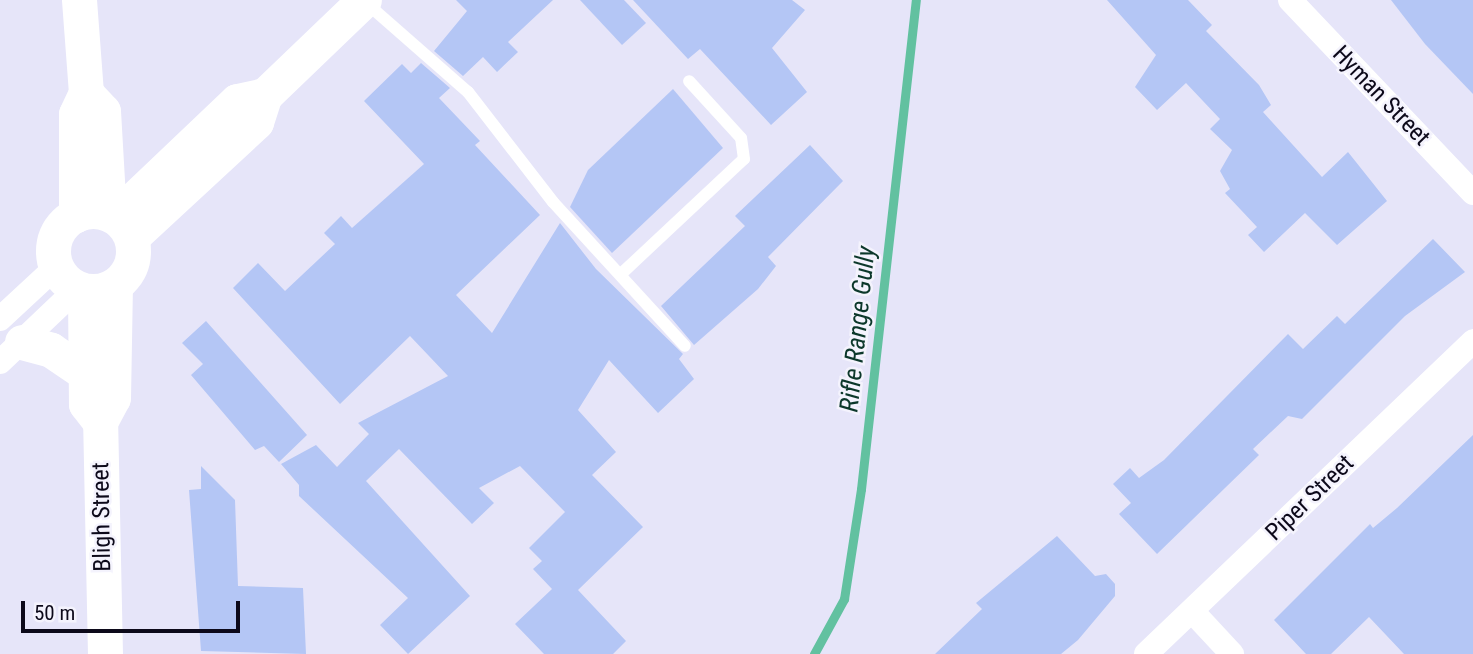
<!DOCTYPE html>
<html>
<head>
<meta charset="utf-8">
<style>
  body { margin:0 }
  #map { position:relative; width:1473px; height:654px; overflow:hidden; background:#e6e5f9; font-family:"Roboto Condensed",sans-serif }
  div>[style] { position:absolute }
  .stream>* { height:9px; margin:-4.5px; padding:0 4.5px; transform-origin:4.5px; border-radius:4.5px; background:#62c1a0 }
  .building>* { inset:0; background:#b4c6f5 }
  .lane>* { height:12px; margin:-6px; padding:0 6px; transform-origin:6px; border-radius:6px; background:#fff }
  .street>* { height:24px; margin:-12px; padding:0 12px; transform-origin:12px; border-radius:12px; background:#fff }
  .secondary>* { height:35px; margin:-17.5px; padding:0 17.5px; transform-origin:17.5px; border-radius:17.5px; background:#fff }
  .secondary>.ring { margin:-17.5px; padding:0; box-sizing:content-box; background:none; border:35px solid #fff; border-radius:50% }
  span { translate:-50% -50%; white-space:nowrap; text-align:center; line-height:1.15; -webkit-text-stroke:5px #f4f3fd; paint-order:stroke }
  .street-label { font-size:24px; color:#0c091a }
  .water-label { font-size:26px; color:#0c382b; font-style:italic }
  .scale { position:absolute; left:21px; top:601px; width:219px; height:32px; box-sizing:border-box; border:4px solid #0c091a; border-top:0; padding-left:9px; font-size:21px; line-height:24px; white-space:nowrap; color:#0c091a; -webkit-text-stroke:5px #f4f3fd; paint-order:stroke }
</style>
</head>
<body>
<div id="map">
  <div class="stream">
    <i style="left:814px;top:654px;width:63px;rotate:-61.4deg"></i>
    <i style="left:844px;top:599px;width:111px;rotate:-81.2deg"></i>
    <i style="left:861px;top:489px;width:492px;rotate:-83.6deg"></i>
  </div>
  <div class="building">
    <i style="clip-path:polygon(456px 0,553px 0,508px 42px,518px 52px,497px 72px,483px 57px,463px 76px,434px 51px,467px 11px)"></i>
    <i style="clip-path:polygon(580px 0,624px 0,646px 23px,622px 45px)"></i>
    <i style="clip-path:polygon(633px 0,792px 0,805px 10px,772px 48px,807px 92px,771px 125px,700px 49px,688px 59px)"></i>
    <i style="clip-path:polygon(1107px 0,1188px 0,1212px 25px,1206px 31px,1259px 85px,1271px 105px,1263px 112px,1322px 177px,1348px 152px,1387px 201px,1337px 245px,1305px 213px,1264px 252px,1248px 235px,1257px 227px,1225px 193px,1230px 189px,1220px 171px,1232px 150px,1210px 129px,1220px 119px,1186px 83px,1157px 110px,1135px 87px,1156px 55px)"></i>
    <i style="clip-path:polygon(1391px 0,1473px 0,1473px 94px,1425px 44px)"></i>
    <i style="clip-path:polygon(421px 63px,450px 88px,439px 98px,480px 141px,475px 145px,540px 215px,456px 295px,492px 333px,560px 223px,596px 269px,683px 354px,679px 359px,694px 379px,658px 413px,609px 360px,578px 410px,616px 452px,592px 475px,643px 527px,578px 590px,626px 641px,613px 654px,544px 654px,515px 624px,552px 589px,533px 569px,542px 561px,529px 548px,565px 512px,520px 466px,479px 488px,494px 503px,472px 524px,399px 449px,366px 481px,470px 596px,408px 654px,380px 625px,408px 598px,299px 496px,299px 485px,281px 464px,316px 445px,337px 467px,369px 434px,358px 423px,448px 376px,410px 336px,340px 404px,233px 288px,258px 263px,285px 291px,335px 244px,324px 233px,341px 216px,352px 228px,424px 164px,364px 101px,402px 64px,411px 73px)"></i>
    <i style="clip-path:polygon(673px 89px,723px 148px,612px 253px,570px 207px,588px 170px)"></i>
    <i style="clip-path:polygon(810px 145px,843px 181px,768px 257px,776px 266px,758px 289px,694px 345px,661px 306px,745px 226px,735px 216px)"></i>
    <i style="clip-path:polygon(1433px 239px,1465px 272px,1405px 316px,1302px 419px,1288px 416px,1253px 449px,1259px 455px,1157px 554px,1119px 514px,1131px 503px,1113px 484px,1130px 468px,1139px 478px,1164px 460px,1288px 334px,1303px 349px,1337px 316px,1345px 324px)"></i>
    <i style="clip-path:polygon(206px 321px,307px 435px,279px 462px,264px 446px,255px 450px,191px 375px,203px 364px,182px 343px)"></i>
    <i style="clip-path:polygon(1473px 435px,1473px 654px,1404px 654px,1369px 617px,1331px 654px,1306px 654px,1274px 620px,1370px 524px,1373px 528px,1397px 508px)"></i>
    <i style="clip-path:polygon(201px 466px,235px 500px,238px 586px,303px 588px,306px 654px,201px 651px,189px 490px,201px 489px)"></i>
    <i style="clip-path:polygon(1057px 536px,1095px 576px,1106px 574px,1115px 584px,1115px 596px,1078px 640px,1061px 654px,935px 654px,982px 609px,976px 603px)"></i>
  </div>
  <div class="lane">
    <i style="left:364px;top:1px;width:138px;rotate:41.2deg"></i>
    <i style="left:468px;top:92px;width:139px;rotate:52.3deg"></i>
    <i style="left:553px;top:202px;width:195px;rotate:47.5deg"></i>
    <i style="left:621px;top:274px;width:168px;rotate:-43.1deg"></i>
    <i style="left:744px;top:159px;width:21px;rotate:-98deg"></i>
    <i style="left:741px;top:138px;width:77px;rotate:-132.4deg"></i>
  </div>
  <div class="street">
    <i style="left:1290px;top:0;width:266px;rotate:46.5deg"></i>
    <i style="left:0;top:319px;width:76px;rotate:-42.9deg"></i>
    <i style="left:0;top:362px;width:106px;rotate:-43.5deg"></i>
    <i style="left:1192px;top:611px;width:59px;rotate:47.1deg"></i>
    <i style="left:1146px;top:654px;width:453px;rotate:-43.7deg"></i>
  </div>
  <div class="secondary">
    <i style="left:86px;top:93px;width:25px;rotate:47deg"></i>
    <i style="left:103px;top:111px;width:103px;rotate:86.7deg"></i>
    <i class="ring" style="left:53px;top:211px;width:45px;height:45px"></i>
    <i style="left:76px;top:215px;width:101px;rotate:-90deg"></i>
    <i style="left:76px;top:114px;width:23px;rotate:-65deg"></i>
    <i style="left:86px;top:93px;width:93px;rotate:-94.3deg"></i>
    <i style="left:115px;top:217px;width:168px;rotate:-43.6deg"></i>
    <i style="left:237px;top:101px;width:29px;rotate:-12deg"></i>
    <i style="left:132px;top:237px;width:169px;rotate:-42.8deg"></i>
    <i style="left:256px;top:122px;width:28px;rotate:-72deg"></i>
    <i style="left:265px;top:95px;width:137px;rotate:-43.8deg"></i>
    <i style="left:85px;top:292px;width:112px;rotate:89.5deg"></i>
    <i style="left:86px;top:404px;width:23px;rotate:52deg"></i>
    <i style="left:22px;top:342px;width:30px;rotate:15deg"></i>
    <i style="left:51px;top:350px;width:41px;rotate:34.1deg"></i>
    <i style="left:105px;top:654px;width:232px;rotate:-91.2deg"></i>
    <i style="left:100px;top:422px;width:27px;rotate:-62deg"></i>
    <i style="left:113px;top:398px;width:112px;rotate:-89deg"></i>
  </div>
  <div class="street-label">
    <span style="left:1381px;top:96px;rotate:46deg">Hyman Street</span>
    <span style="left:1310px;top:498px;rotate:-44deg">Piper Street</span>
    <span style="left:102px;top:517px;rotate:-91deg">Bligh Street</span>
  </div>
  <div class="water-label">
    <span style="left:858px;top:329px;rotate:-84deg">Rifle Range Gully</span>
  </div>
  <div class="scale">50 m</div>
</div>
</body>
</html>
